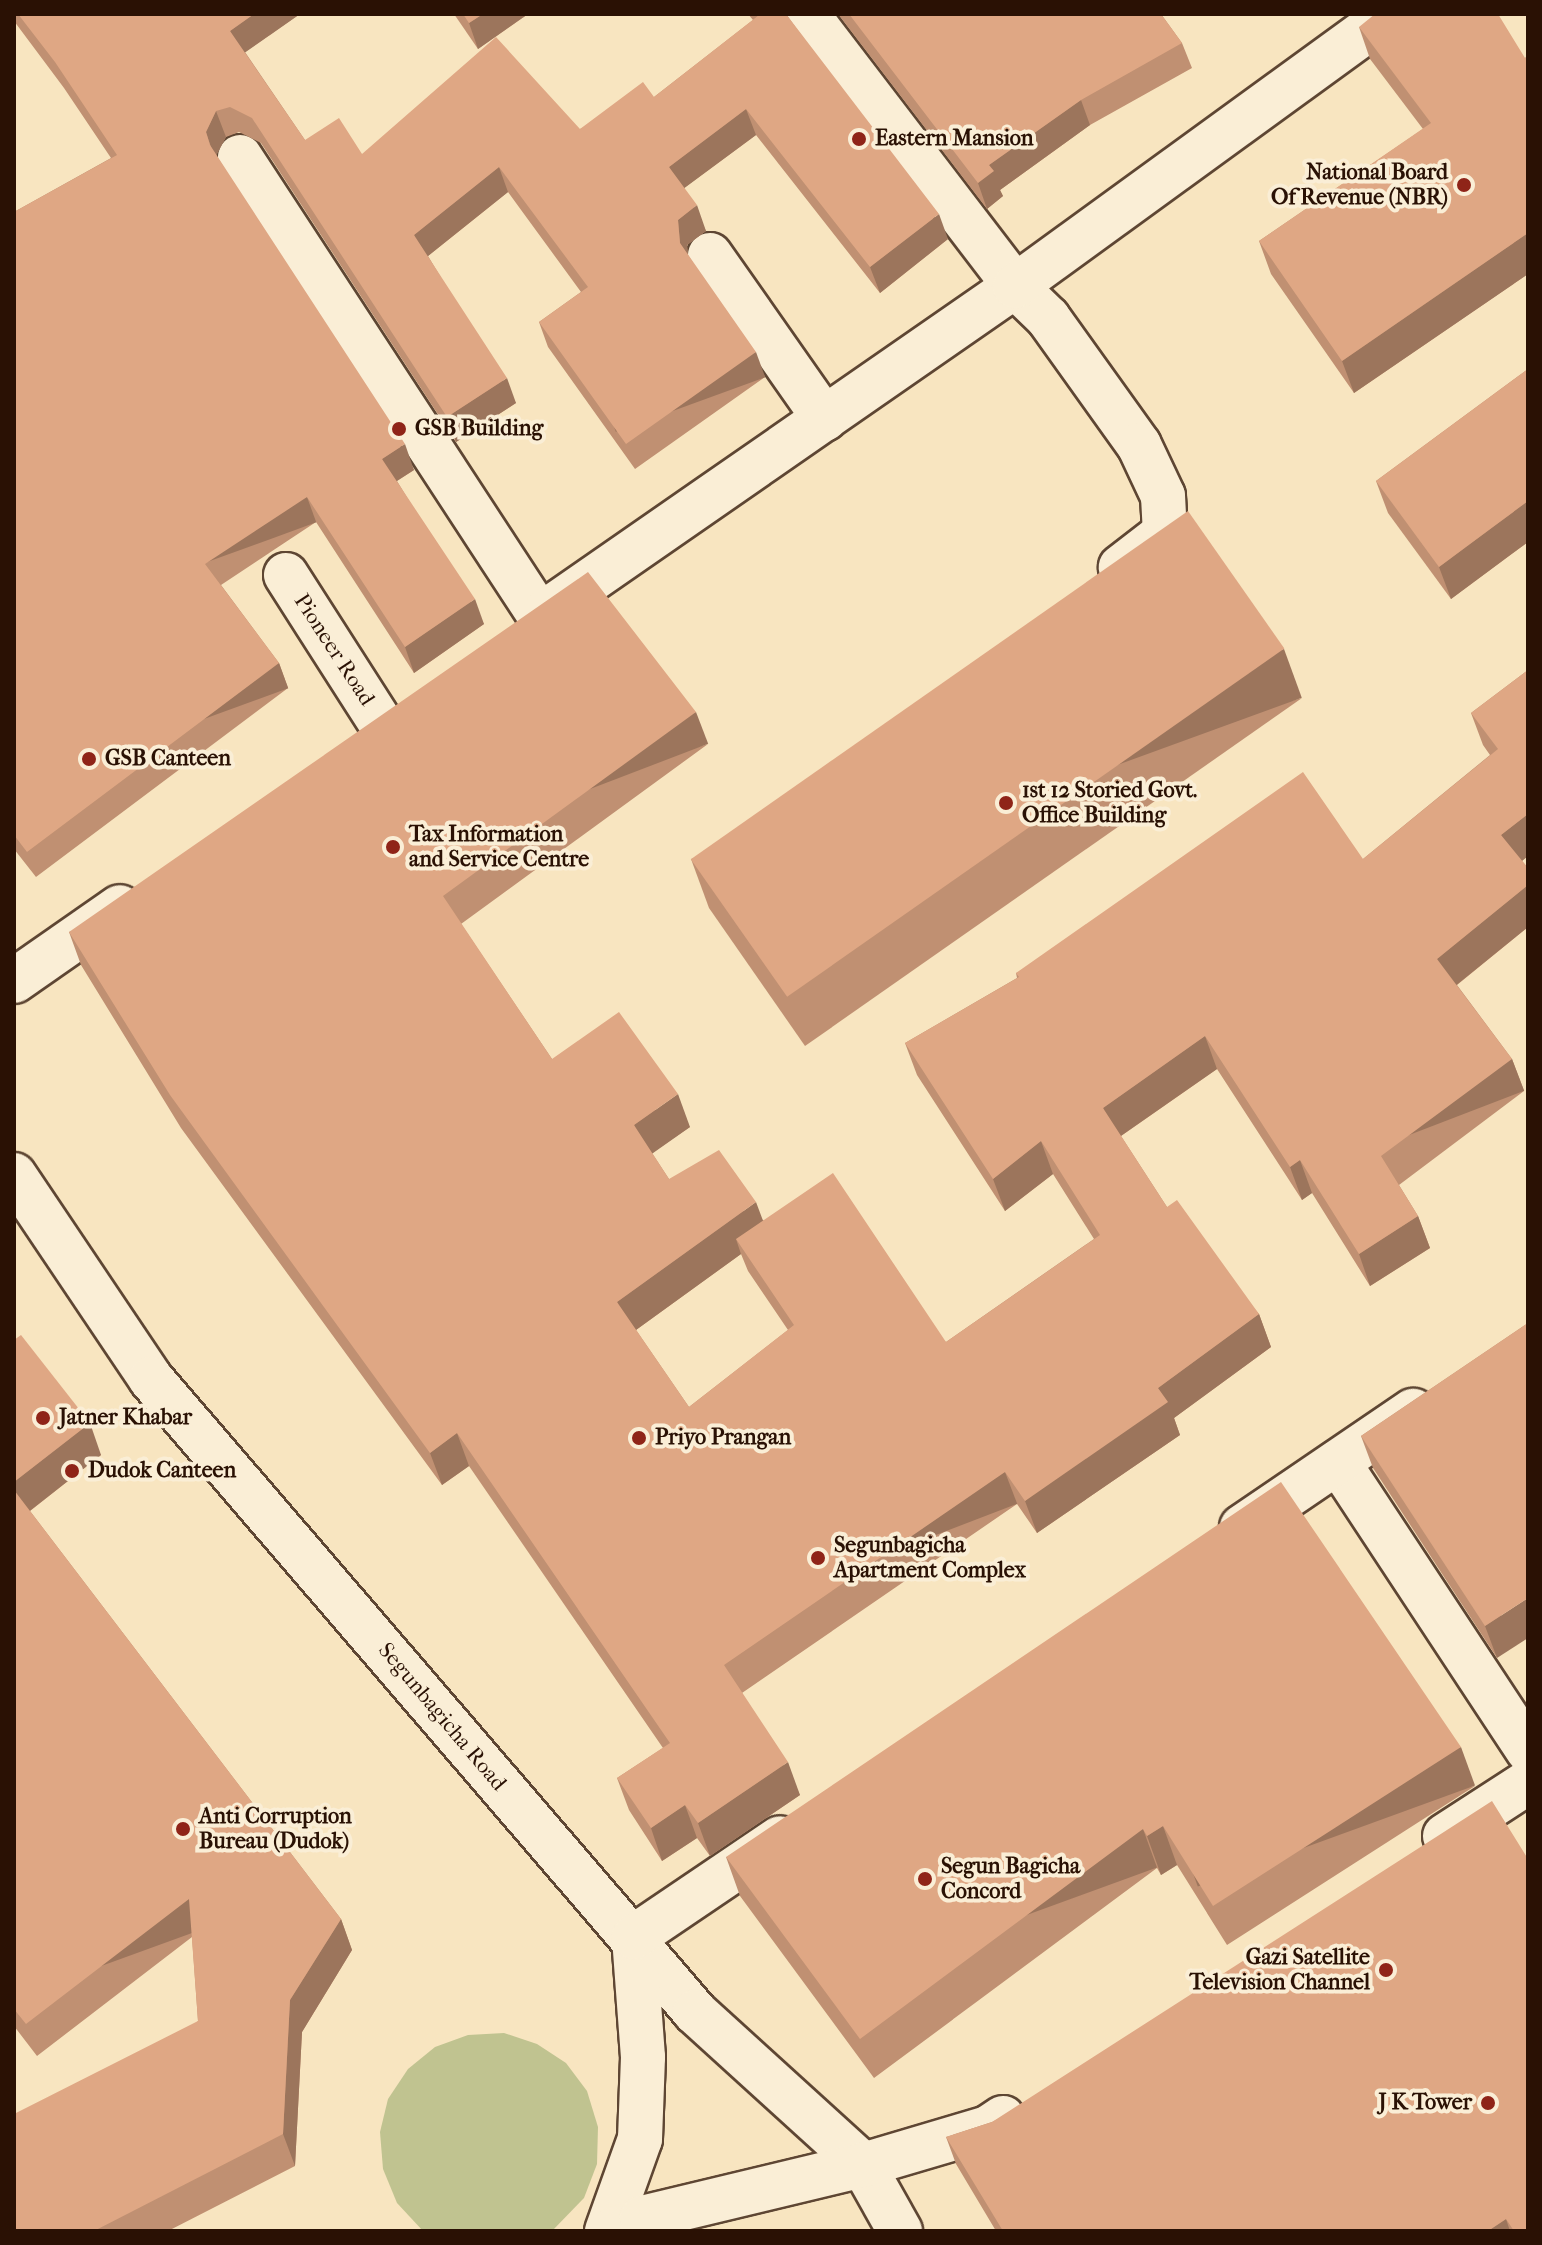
<!DOCTYPE html>
<html>
<head>
<meta charset="utf-8">
<style>
  body { margin:0 }
  #map { position:relative; width:1542px; height:2245px; overflow:hidden; background:#f8e5c0; font-family:"IM FELL French Canon",serif }
  div>[style] { position:absolute }
  .green>* { inset:0; background:#c0c390 }
  .roads { filter:drop-shadow(2px 0 #5e4633) drop-shadow(-2px 0 #5e4633) drop-shadow(0 2px #5e4633) drop-shadow(0 -2px #5e4633) }
  .minor>* { height:44px; margin:-22px; padding:0 22px; transform-origin:22px; border-radius:22px; background:#faeed6 }
  .wall>* { inset:0; background:#c09072 }
  .shaded-wall>* { inset:0; background:#9c755c; transform-origin:0 0 }
  .building>* { inset:0; background:#dfa784; transform-origin:0 0 }
  .dots>* { width:22px; height:22px; translate:-50% -50%; box-sizing:border-box; border:4px solid #faeed6; border-radius:50% }
  span { translate:-50% -50%; white-space:nowrap; text-align:center; line-height:1.15; -webkit-text-stroke:8px #faeed6; paint-order:stroke }
  .poi-label { font-size:22px; color:#2a1104; font-weight:700 }
  .left { translate:0 -50%; text-align:left }
  .right { translate:-100% -50%; text-align:right }
  .street-label { font-size:22px; color:#2a1104 }
  .frame { position:absolute; inset:0; border:16px solid #2a1104; pointer-events:none }
</style>
</head>
<body>
<div id="map">
  <div class="green">
    <i style="clip-path:polygon(504px 2033px,537px 2044px,566px 2063px,587px 2091px,598px 2127px,597px 2164px,584px 2198px,552px 2231px,423px 2231px,397px 2203px,383px 2169px,380px 2132px,388px 2099px,408px 2069px,435px 2047px,468px 2035px)"></i>
  </div>
  <div class="roads">
    <div class="minor">
      <i style="left:807px;top:14px;width:342px;rotate:52.6deg"></i>
      <i style="left:1015px;top:286px;width:46px;rotate:44.1deg"></i>
      <i style="left:1048px;top:318px;width:156px;rotate:54.4deg"></i>
      <i style="left:1139px;top:445px;width:56px;rotate:64.8deg"></i>
      <i style="left:1163px;top:496px;width:37px;rotate:87deg"></i>
      <i style="left:1165px;top:533px;width:56px;rotate:142.3deg"></i>
      <i style="left:240px;top:157px;width:548px;rotate:56.83deg"></i>
      <i style="left:710px;top:255px;width:200px;rotate:55deg"></i>
      <i style="left:286px;top:575px;width:178px;rotate:57.4deg"></i>
      <i style="left:545px;top:612px;width:572px;rotate:-34.75deg"></i>
      <i style="left:1015px;top:286px;width:463px;rotate:-36deg"></i>
      <i style="left:14px;top:981px;width:129px;rotate:-34.9deg"></i>
      <i style="left:14px;top:1175px;width:246px;rotate:56.1deg"></i>
      <i style="left:151px;top:1379px;width:835px;rotate:49.32deg"></i>
      <i style="left:695px;top:2012px;width:227px;rotate:42.3deg"></i>
      <i style="left:863px;top:2165px;width:76px;rotate:60.7deg"></i>
      <i style="left:1338px;top:1462px;width:345px;rotate:56.6deg"></i>
      <i style="left:1242px;top:1527px;width:207px;rotate:-34.2deg"></i>
      <i style="left:1445px;top:1836px;width:99px;rotate:-33deg"></i>
      <i style="left:607px;top:2231px;width:98px;rotate:-70.3deg"></i>
      <i style="left:640px;top:2139px;width:82px;rotate:-87.9deg"></i>
      <i style="left:643px;top:2057px;width:120px;rotate:-94.3deg"></i>
      <i style="left:634px;top:1937px;width:176px;rotate:-34.1deg"></i>
      <i style="left:610px;top:2231px;width:35px;rotate:-22deg"></i>
      <i style="left:642px;top:2218px;width:227px;rotate:-13.5deg"></i>
      <i style="left:863px;top:2165px;width:130px;rotate:-16.5deg"></i>
      <i style="left:988px;top:2128px;width:18px;rotate:-34deg"></i>
    </div>
  </div>
  <div class="wall">
    <i style="clip-path:polygon(14px 14px,300px 14px,245px 52px,305px 140px,362px 154px,580px 129px,654px 97px,753px 20px,748px 14px,786px 14px,948px 239px,880px 293px,756px 135px,684px 188px,706px 231px,687px 245px,688px 255px,765px 377px,635px 469px,548px 347px,539px 322px,581px 292px,508px 192px,428px 256px,516px 403px,456px 442px,261px 143px,239px 132px,226px 137px,216px 155px,414px 470px,397px 481px,484px 624px,414px 673px,316px 522px,221px 585px,279px 663px,288px 688px,36px 877px,14px 849px,14px 212px,111px 158px,64px 88px,14px 21px)"></i>
    <i style="clip-path:polygon(454px 14px,528px 14px,478px 49px)"></i>
    <i style="clip-path:polygon(838px 14px,1161px 14px,1182px 43px,1192px 68px,1090px 125px,1000px 190px,1003px 196px,987px 209px)"></i>
    <i style="clip-path:polygon(1359px 27px,1525px 58px,1528px 56px,1528px 274px,1354px 393px,1271px 274px,1259px 241px,1423px 129px,1370px 59px)"></i>
    <i style="clip-path:polygon(1528px 369px,1528px 542px,1451px 599px,1388px 513px,1376px 481px)"></i>
    <i style="clip-path:polygon(evenodd,1528px 670px,1528px 856px,1522px 861px,1528px 868px,1528px 927px,1457px 985px,1512px 1059px,1524px 1091px,1399px 1185px,1418px 1216px,1430px 1248px,1370px 1286px,1312px 1193px,1302px 1200px,1217px 1069px,1121px 1136px,1167px 1207px,1259px 1314px,1271px 1347px,1174px 1418px,1180px 1435px,1037px 1533px,1017px 1504px,742px 1693px,800px 1795px,710px 1856px,697px 1838px,662px 1861px,629px 1810px,617px 1778px,663px 1748px,469px 1466px,442px 1485px,181px 1128px,81px 965px,69px 932px,708px 744px,461px 924px,552px 1059px,690px 1127px,652px 1153px,669px 1179px,763px 1220px,946px 1342px,1094px 1239px,1053px 1174px,1005px 1211px,917px 1075px,905px 1043px,1017px 978px,1016px 973px,1363px 859px,1490px 755px,1483px 745px,1471px 713px,1528px 670px,741px 1254px,748px 1271px,788px 1330px,689px 1407px,636px 1330px,741px 1254px)"></i>
    <i style="clip-path:polygon(1302px 698px,805px 1046px,709px 908px,691px 859px)"></i>
    <i style="clip-path:polygon(1528px 1323px,1497px 1658px,1373px 1468px,1361px 1436px)"></i>
    <i style="clip-path:polygon(14px 1340px,101px 1455px,30px 1511px,341px 1919px,352px 1950px,302px 2032px,295px 2166px,168px 2231px,14px 2231px,198px 2021px,192px 1937px,37px 2056px,14px 2026px)"></i>
    <i style="clip-path:polygon(1475px 1786px,1227px 1945px,1177px 1865px,1161px 1875px,1157px 1868px,874px 2078px,740px 1896px,726px 1857px)"></i>
    <i style="clip-path:polygon(1528px 1859px,1528px 2231px,996px 2231px,956px 2164px,946px 2137px,992px 2122px)"></i>
  </div>
  <div class="shaded-wall">
    <i style="clip-path:polygon(254px 14px,300px 14px,240px 56px,230px 31px)"></i>
    <i style="clip-path:polygon(483px 14px,528px 14px,478px 49px,469px 23px)"></i>
    <i style="clip-path:polygon(1081px 100px,1090px 125px,1000px 190px,1003px 196px,987px 209px,978px 183px,989px 165px)"></i>
    <i style="clip-path:polygon(746px 109px,756px 135px,679px 192px,669px 167px)"></i>
    <i style="clip-path:polygon(216px 111px,226px 137px,215px 158px,219px 171px,206px 132px)"></i>
    <i style="clip-path:polygon(499px 167px,508px 192px,423px 260px,414px 235px)"></i>
    <i style="clip-path:polygon(697px 205px,706px 231px,687px 245px,689px 269px,680px 243px,678px 220px)"></i>
    <i style="clip-path:polygon(939px 214px,948px 239px,880px 293px,870px 267px)"></i>
    <i style="clip-path:polygon(1528px 233px,1528px 274px,1354px 393px,1342px 361px)"></i>
    <i style="left:756px;top:352px;width:27px;height:159px;rotate:70deg"></i>
    <i style="clip-path:polygon(507px 378px,516px 403px,456px 442px,447px 417px)"></i>
    <i style="clip-path:polygon(405px 444px,414px 470px,392px 484px,382px 459px)"></i>
    <i style="left:307px;top:497px;width:27px;height:122px;rotate:70deg"></i>
    <i style="clip-path:polygon(1528px 501px,1528px 542px,1451px 599px,1439px 567px)"></i>
    <i style="clip-path:polygon(475px 599px,484px 624px,414px 673px,405px 647px)"></i>
    <i style="left:1284px;top:649px;width:52px;height:607px;rotate:70deg"></i>
    <i style="left:279px;top:663px;width:27px;height:315px;rotate:70deg"></i>
    <i style="left:696px;top:712px;width:34px;height:313px;rotate:69deg"></i>
    <i style="clip-path:polygon(1528px 814px,1528px 856px,1513px 868px,1501px 835px)"></i>
    <i style="clip-path:polygon(1528px 885px,1528px 927px,1449px 991px,1437px 959px)"></i>
    <i style="clip-path:polygon(1205px 1036px,1217px 1069px,1115px 1140px,1103px 1108px)"></i>
    <i style="left:1512px;top:1059px;width:34px;height:163px;rotate:69deg"></i>
    <i style="clip-path:polygon(678px 1094px,690px 1127px,646px 1158px,634px 1125px)"></i>
    <i style="clip-path:polygon(1041px 1141px,1053px 1174px,1005px 1211px,993px 1179px)"></i>
    <i style="clip-path:polygon(1300px 1160px,1312px 1193px,1302px 1200px,1290px 1167px)"></i>
    <i style="clip-path:polygon(756px 1202px,768px 1234px,736px 1239px,741px 1254px,629px 1335px,617px 1302px)"></i>
    <i style="clip-path:polygon(1418px 1216px,1430px 1248px,1370px 1286px,1359px 1254px)"></i>
    <i style="clip-path:polygon(1259px 1314px,1271px 1347px,1174px 1418px,1180px 1435px,1037px 1533px,1025px 1501px,1158px 1388px)"></i>
    <i style="clip-path:polygon(90px 1423px,101px 1455px,22px 1517px,14px 1495px,14px 1482px)"></i>
    <i style="clip-path:polygon(457px 1433px,469px 1466px,442px 1485px,430px 1453px)"></i>
    <i style="left:1005px;top:1472px;width:34px;height:341px;rotate:69deg"></i>
    <i style="clip-path:polygon(1528px 1598px,1528px 1638px,1497px 1658px,1485px 1626px)"></i>
    <i style="left:1461px;top:1747px;width:41px;height:295px;rotate:70deg"></i>
    <i style="clip-path:polygon(788px 1762px,800px 1795px,710px 1856px,698px 1823px)"></i>
    <i style="clip-path:polygon(685px 1805px,697px 1838px,662px 1861px,651px 1828px)"></i>
    <i style="clip-path:polygon(1163px 1826px,1177px 1865px,1161px 1875px,1147px 1836px)"></i>
    <i style="left:1143px;top:1829px;width:41px;height:352px;rotate:70deg"></i>
    <i style="left:189px;top:1899px;width:33px;height:205px;rotate:70deg"></i>
    <i style="clip-path:polygon(341px 1919px,352px 1950px,302px 2032px,295px 2166px,283px 2134px,290px 2000px)"></i>
    <i style="clip-path:polygon(1506px 2219px,1510px 2231px,1488px 2231px)"></i>
  </div>
  <div class="building">
    <i style="clip-path:polygon(18px 14px,254px 14px,230px 31px,305px 140px,339px 118px,362px 154px,496px 37px,580px 129px,643px 82px,654px 97px,759px 15px,758px 14px,786px 14px,939px 214px,870px 267px,746px 109px,669px 167px,697px 205px,678px 220px,680px 243px,756px 352px,626px 444px,539px 322px,588px 287px,499px 167px,414px 235px,507px 378px,447px 417px,252px 118px,230px 107px,216px 111px,206px 132px,210px 145px,405px 444px,382px 459px,475px 599px,405px 647px,307px 497px,205px 564px,279px 663px,27px 852px,14px 835px,14px 212px,117px 155px,55px 62px)"></i>
    <i style="clip-path:polygon(463px 14px,483px 14px,469px 23px)"></i>
    <i style="clip-path:polygon(849px 14px,1161px 14px,1182px 43px,1081px 100px,989px 165px,994px 171px,978px 183px)"></i>
    <i style="clip-path:polygon(1375px 14px,1498px 14px,1525px 58px,1528px 56px,1528px 233px,1342px 361px,1259px 241px,1431px 123px,1359px 27px)"></i>
    <i style="clip-path:polygon(1528px 369px,1528px 501px,1439px 567px,1376px 481px)"></i>
    <i style="left:1188px;top:511px;width:168px;height:607px;rotate:55deg"></i>
    <i style="clip-path:polygon(588px 572px,696px 712px,443px 896px,552px 1059px,619px 1012px,678px 1094px,634px 1125px,669px 1179px,719px 1150px,756px 1202px,617px 1302px,689px 1407px,794px 1325px,736px 1239px,833px 1173px,946px 1342px,1100px 1235px,1041px 1141px,993px 1179px,905px 1043px,1019px 977px,1016px 973px,1303px 772px,1363px 859px,1498px 749px,1471px 713px,1528px 670px,1528px 814px,1501px 835px,1528px 868px,1528px 885px,1437px 959px,1512px 1059px,1381px 1156px,1418px 1216px,1359px 1254px,1300px 1160px,1290px 1167px,1205px 1036px,1103px 1108px,1167px 1207px,1177px 1200px,1259px 1314px,1158px 1388px,1168px 1402px,1025px 1501px,1005px 1472px,724px 1665px,788px 1762px,698px 1823px,685px 1805px,651px 1828px,617px 1778px,670px 1743px,457px 1433px,430px 1453px,170px 1095px,69px 932px)"></i>
    <i style="clip-path:polygon(1528px 1323px,1528px 1598px,1485px 1626px,1361px 1436px)"></i>
    <i style="clip-path:polygon(21px 1335px,90px 1423px,14px 1482px,14px 1340px)"></i>
    <i style="clip-path:polygon(1281px 1482px,1461px 1747px,1213px 1906px,1163px 1826px,1147px 1836px,1143px 1829px,860px 2039px,726px 1857px)"></i>
    <i style="clip-path:polygon(14px 1490px,341px 1919px,290px 2000px,283px 2134px,94px 2231px,14px 2231px,14px 2114px,198px 2021px,189px 1899px,26px 2024px,14px 2009px)"></i>
    <i style="clip-path:polygon(1492px 1801px,1528px 1859px,1528px 2231px,1514px 2231px,1506px 2219px,1488px 2231px,1003px 2231px,946px 2137px,992px 2122px)"></i>
  </div>
  <div class="dots">
    <i style="left:859px;top:139px;background:#8f2418"></i>
    <i style="left:1464px;top:185px;background:#8f2418"></i>
    <i style="left:399px;top:429px;background:#8f2418"></i>
    <i style="left:89px;top:759px;background:#8f2418"></i>
    <i style="left:1006px;top:803px;background:#8f2418"></i>
    <i style="left:393px;top:847px;background:#8f2418"></i>
    <i style="left:43px;top:1418px;background:#8f2418"></i>
    <i style="left:639px;top:1438px;background:#8f2418"></i>
    <i style="left:72px;top:1471px;background:#8f2418"></i>
    <i style="left:818px;top:1558px;background:#8f2418"></i>
    <i style="left:183px;top:1829px;background:#8f2418"></i>
    <i style="left:925px;top:1879px;background:#8f2418"></i>
    <i style="left:1386px;top:1970px;background:#8f2418"></i>
    <i style="left:1488px;top:2103px;background:#8f2418"></i>
  </div>
  <div class="poi-label">
    <span class="left" style="left:875px;top:139px">Eastern Mansion</span>
    <span class="right" style="left:1448px;top:185px">National Board<br>Of Revenue (NBR)</span>
    <span class="left" style="left:415px;top:429px">GSB Building</span>
    <span class="left" style="left:105px;top:759px">GSB Canteen</span>
    <span class="left" style="left:1022px;top:803px">1st 12 Storied Govt.<br>Office Building</span>
    <span class="left" style="left:409px;top:847px">Tax Information<br>and Service Centre</span>
    <span class="left" style="left:59px;top:1418px">Jatner Khabar</span>
    <span class="left" style="left:655px;top:1438px">Priyo Prangan</span>
    <span class="left" style="left:88px;top:1471px">Dudok Canteen</span>
    <span class="left" style="left:834px;top:1558px">Segunbagicha<br>Apartment Complex</span>
    <span class="left" style="left:199px;top:1829px">Anti Corruption<br>Bureau (Dudok)</span>
    <span class="left" style="left:941px;top:1879px">Segun Bagicha<br>Concord</span>
    <span class="right" style="left:1370px;top:1970px">Gazi Satellite<br>Television Channel</span>
    <span class="right" style="left:1472px;top:2103px">J K Tower</span>
  </div>
  <div class="street-label">
    <span style="left:334px;top:650px;rotate:57deg">Pioneer Road</span>
    <span style="left:442px;top:1717px;rotate:50deg">Segunbagicha Road</span>
  </div>
  <div class="frame"></div>
</div>
</body>
</html>
